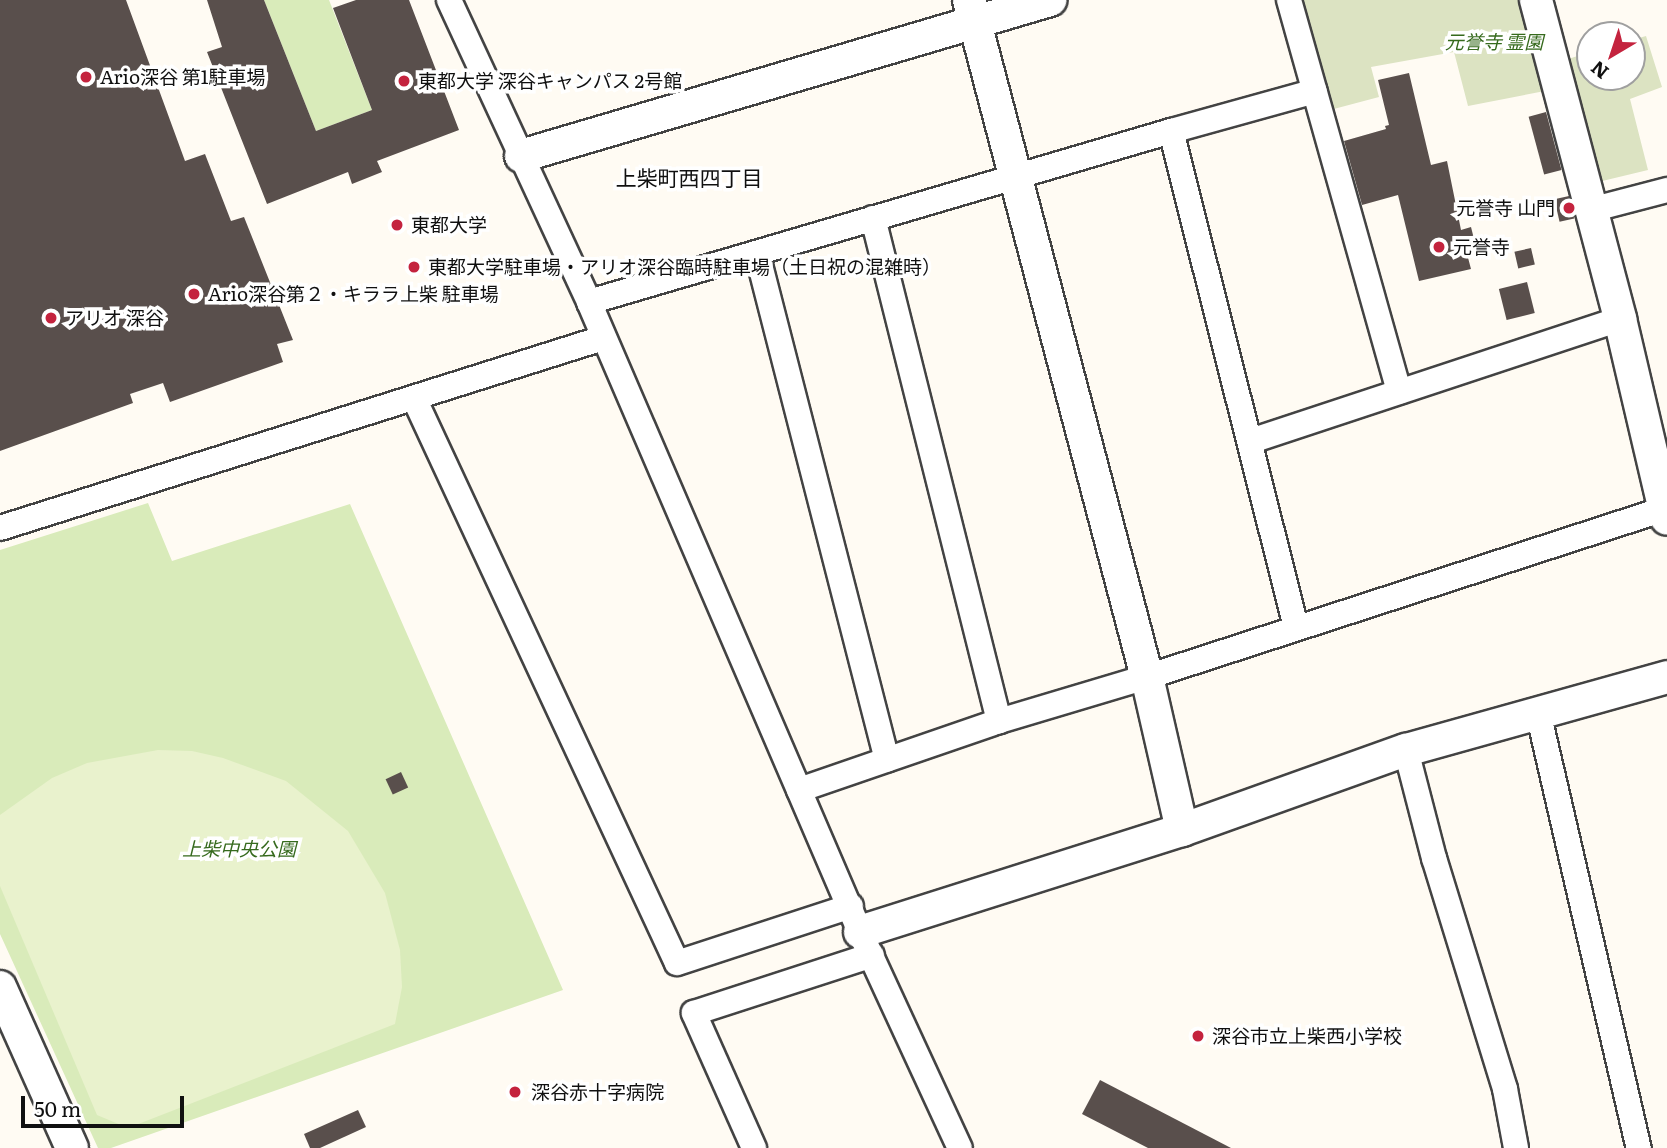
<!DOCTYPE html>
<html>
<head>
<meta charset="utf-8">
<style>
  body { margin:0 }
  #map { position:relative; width:1667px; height:1148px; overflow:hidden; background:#fffbf3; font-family:Literata,"Noto Sans JP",serif }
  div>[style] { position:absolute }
  .green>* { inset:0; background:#d9ebba }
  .cemetery>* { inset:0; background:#dce3c2 }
  .pitch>* { inset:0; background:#e9f2cd }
  .building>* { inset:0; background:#594f4c; transform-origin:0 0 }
  .roads { filter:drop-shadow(2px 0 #434343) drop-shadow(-2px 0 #434343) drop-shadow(0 2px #434343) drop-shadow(0 -2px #434343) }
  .minor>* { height:24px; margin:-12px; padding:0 12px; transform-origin:12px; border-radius:12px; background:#fff }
  .tertiary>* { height:32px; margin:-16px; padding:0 16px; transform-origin:16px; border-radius:16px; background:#fff }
  .dots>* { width:19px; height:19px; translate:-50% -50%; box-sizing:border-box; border:4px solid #fff; border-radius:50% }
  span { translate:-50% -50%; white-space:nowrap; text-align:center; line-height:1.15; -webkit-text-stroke:7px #fff; paint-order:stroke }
  .park-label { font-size:19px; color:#366a1d; font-style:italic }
  .poi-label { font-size:19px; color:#101010 }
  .left { translate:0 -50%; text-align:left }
  .right { translate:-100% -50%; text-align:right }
  .neighbourhood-label { font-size:21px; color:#101010 }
  .north { position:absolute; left:1576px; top:21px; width:70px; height:70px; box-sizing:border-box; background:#fff; border:2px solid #9f9f9f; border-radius:50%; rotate:219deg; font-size:19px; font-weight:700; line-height:28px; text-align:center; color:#101010 }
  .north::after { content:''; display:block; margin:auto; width:24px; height:32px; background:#c4233e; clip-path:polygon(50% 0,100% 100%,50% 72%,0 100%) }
  .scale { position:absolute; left:21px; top:1096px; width:163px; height:32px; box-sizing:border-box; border:4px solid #101010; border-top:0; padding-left:9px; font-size:21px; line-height:24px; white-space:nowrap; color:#101010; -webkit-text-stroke:5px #fff; paint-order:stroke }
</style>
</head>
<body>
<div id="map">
  <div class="green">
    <i style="clip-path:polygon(264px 0,329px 0,372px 110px,316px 131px)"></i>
    <i style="clip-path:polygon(148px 503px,172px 561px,350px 504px,563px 990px,111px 1148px,98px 1148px,0 934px,0 550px)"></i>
  </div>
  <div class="cemetery">
    <i style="clip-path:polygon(1300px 0,1525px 0,1550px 90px,1468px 106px,1454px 52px,1371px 67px,1379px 97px,1330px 110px)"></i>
    <i style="clip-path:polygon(1646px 36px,1662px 87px,1630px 99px,1648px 170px,1594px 183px,1562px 61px,1590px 52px,1590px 77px,1632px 77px,1632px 40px)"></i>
  </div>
  <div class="pitch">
    <i style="clip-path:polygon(158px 750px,192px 751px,223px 758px,286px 781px,348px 831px,385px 893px,400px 950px,402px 987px,395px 1024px,128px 1128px,97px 1115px,0 886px,0 815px,52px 778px,87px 763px)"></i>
  </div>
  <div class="building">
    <i style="clip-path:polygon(0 0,126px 0,185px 161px,205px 154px,231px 221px,244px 217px,293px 340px,277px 344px,283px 362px,170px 402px,163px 383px,130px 394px,133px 403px,0 451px)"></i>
    <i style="clip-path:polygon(207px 0,264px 0,316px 131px,372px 110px,333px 8px,356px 0,409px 0,459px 130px,377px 161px,382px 172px,352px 184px,348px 172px,267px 204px,207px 52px,222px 47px)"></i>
    <i style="clip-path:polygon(1409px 73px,1431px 165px,1447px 161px,1461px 230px,1471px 227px,1476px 247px,1466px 250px,1471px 269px,1419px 281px,1398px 195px,1362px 205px,1344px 141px,1386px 129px,1385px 126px,1389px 125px,1378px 80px)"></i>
    <i style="left:1546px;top:112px;width:60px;height:18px;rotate:75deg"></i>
    <i style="left:1569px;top:196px;width:23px;height:15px;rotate:77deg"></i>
    <i style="left:1531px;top:248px;width:17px;height:17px;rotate:77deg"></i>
    <i style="left:1527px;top:282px;width:32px;height:29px;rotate:76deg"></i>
    <i style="left:401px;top:772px;width:17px;height:17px;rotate:65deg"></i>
    <i style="clip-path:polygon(1100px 1080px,1231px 1148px,1148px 1148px,1082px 1114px)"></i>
    <i style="clip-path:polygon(358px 1110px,366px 1127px,320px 1148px,310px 1148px,304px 1134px)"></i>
  </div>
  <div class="roads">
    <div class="minor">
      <i style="left:449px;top:0;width:333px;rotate:65.1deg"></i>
      <i style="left:589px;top:302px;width:686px;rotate:66.72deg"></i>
      <i style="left:860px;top:932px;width:238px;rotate:65.2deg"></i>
      <i style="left:1289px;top:0;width:407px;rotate:74.3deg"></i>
      <i style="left:1171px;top:131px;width:149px;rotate:-15.5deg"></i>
      <i style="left:1590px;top:210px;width:80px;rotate:-14.6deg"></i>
      <i style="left:873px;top:218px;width:519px;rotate:75.94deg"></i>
      <i style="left:757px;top:253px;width:523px;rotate:75.62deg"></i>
      <i style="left:589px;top:302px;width:607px;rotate:-16.37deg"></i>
      <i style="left:1171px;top:131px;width:512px;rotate:75.86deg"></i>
      <i style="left:414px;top:398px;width:623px;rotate:65.04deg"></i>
      <i style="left:677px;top:963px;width:183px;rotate:-18.1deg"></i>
      <i style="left:1251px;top:441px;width:389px;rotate:-18.3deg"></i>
      <i style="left:0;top:528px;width:632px;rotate:-17.49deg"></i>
      <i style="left:1538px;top:712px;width:448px;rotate:77deg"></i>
      <i style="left:1406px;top:750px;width:112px;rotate:75.5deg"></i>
      <i style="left:1434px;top:858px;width:242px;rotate:72.9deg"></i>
      <i style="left:1505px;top:1089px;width:60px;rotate:79.4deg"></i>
      <i style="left:799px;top:790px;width:212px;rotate:-19deg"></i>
      <i style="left:999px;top:721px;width:154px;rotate:-16.6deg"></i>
      <i style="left:1147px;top:677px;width:544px;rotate:-18deg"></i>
      <i style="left:754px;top:1148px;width:148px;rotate:-114deg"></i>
      <i style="left:694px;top:1013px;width:187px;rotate:-18deg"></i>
    </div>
    <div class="tertiary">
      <i style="left:969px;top:0;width:700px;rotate:75.27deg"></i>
      <i style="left:1147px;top:677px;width:157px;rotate:77.1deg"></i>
      <i style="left:1536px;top:0;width:330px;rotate:75.2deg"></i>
      <i style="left:1620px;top:319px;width:205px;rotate:76.8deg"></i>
      <i style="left:521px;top:156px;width:552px;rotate:-16.43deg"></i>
      <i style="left:860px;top:932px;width:338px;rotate:-17.6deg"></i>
      <i style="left:1182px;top:830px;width:238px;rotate:-19.7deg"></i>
      <i style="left:1406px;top:750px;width:271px;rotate:-15.6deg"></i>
      <i style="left:0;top:987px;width:176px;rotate:65.9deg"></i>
    </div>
  </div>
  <div class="dots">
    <i style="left:86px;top:77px;background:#c4233e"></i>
    <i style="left:404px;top:81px;background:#c4233e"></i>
    <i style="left:1569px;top:208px;background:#c4233e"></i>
    <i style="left:397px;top:225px;background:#c4233e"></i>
    <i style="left:1439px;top:247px;background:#c4233e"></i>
    <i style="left:414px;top:267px;background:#c4233e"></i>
    <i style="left:194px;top:294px;background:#c4233e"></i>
    <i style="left:51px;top:318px;background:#c4233e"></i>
    <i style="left:1198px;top:1036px;background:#c4233e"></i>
    <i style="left:515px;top:1092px;background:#c4233e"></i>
  </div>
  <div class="park-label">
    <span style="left:1494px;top:42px">元誉寺 霊園</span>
    <span style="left:239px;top:849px">上柴中央公園</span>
  </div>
  <div class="poi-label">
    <span class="left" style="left:100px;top:77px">Ario深谷 第1駐車場</span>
    <span class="left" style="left:418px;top:81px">東都大学 深谷キャンパス 2号館</span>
    <span class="right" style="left:1555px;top:208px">元誉寺 山門</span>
    <span class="left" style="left:411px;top:225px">東都大学</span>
    <span class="left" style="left:1453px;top:247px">元誉寺</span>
    <span class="left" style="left:428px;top:267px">東都大学駐車場・アリオ深谷臨時駐車場（土日祝の混雑時）</span>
    <span class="left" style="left:208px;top:294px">Ario深谷第２・キララ上柴 駐車場</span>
    <span class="left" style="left:65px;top:318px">アリオ 深谷</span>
    <span class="left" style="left:1212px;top:1036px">深谷市立上柴西小学校</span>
    <span class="left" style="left:531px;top:1092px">深谷赤十字病院</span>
  </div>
  <div class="neighbourhood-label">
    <span style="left:689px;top:177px">上柴町西四丁目</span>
  </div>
  <div class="north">N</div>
  <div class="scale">50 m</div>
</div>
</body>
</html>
